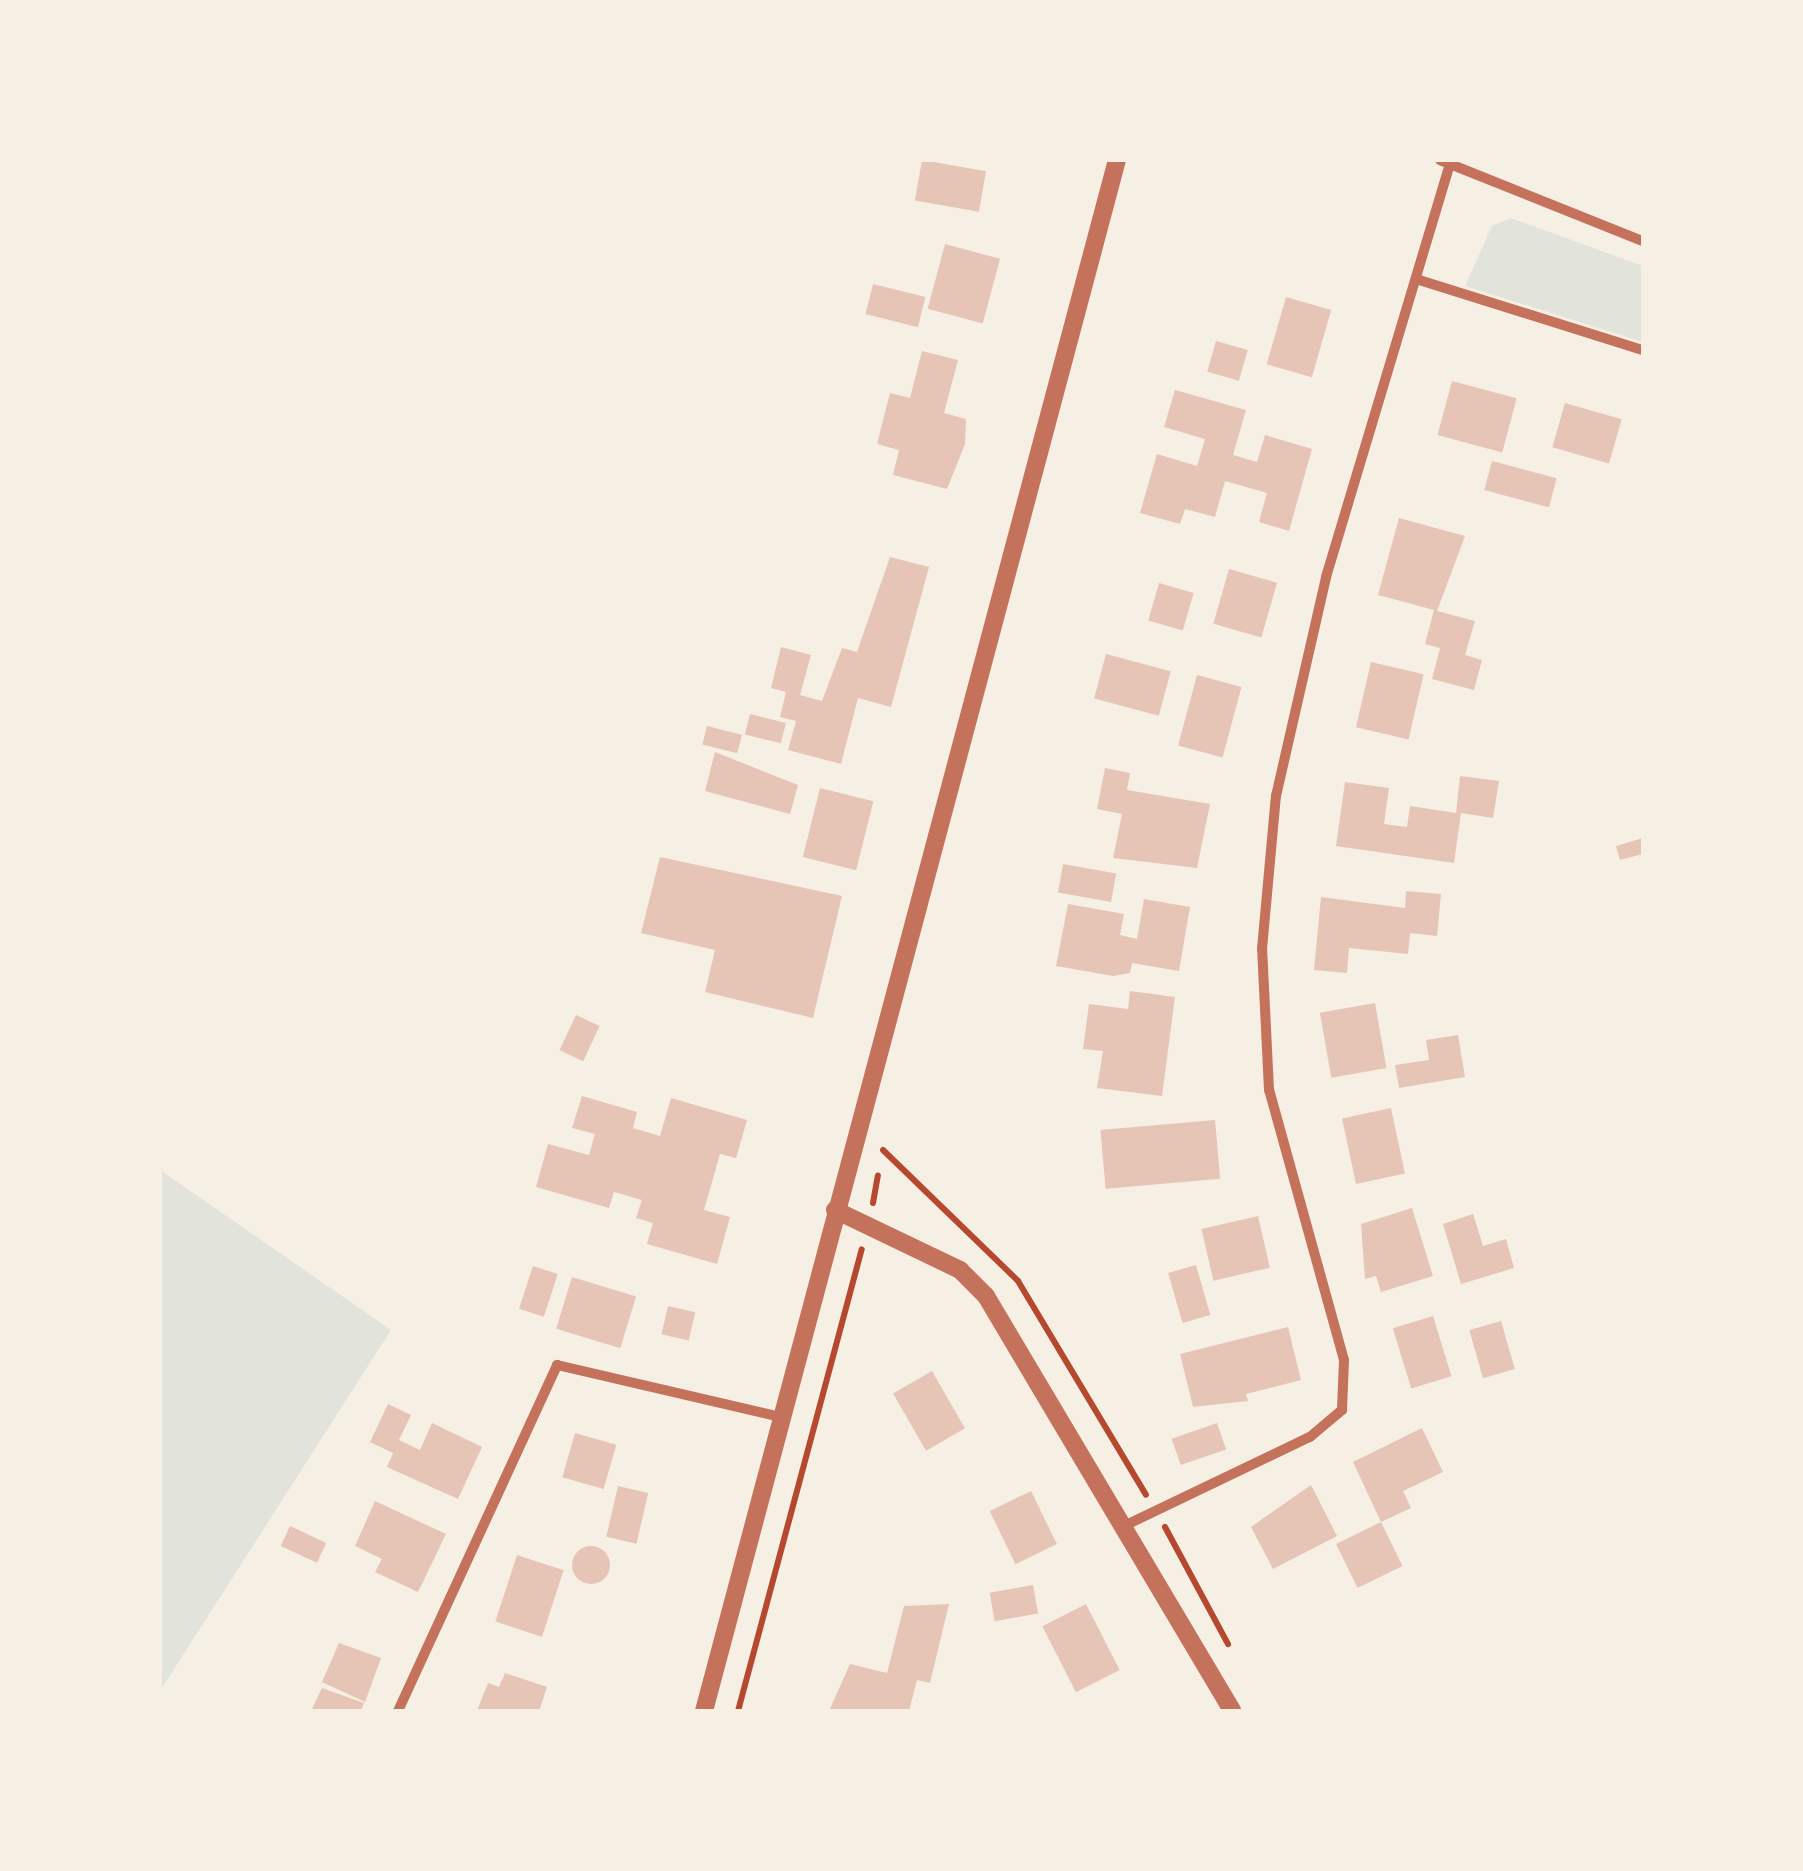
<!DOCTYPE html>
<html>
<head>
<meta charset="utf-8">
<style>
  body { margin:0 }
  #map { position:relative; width:1803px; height:1871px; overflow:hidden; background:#f6efe4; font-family:"Open Sans",sans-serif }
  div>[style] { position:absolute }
  .green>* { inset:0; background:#e2e4dc }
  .building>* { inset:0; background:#e6c5b7; transform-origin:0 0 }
  .round { border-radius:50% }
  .path>* { height:6px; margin:-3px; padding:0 3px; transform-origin:3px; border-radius:3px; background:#b5482f }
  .minor>* { height:10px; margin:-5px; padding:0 5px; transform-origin:5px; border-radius:5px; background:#c5725c }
  .tertiary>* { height:18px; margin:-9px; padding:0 9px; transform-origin:9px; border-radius:9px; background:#c5725c }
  span { translate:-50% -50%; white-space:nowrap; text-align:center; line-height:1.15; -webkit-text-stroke:10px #f6efe4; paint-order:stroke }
  .frame { position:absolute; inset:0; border:162px solid #f6efe4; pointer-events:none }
</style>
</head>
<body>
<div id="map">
  <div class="green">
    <i style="clip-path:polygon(1511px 218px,1643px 266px,1643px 342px,1465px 286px,1492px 226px)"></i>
    <i style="clip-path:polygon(160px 1170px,391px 1330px,160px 1691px)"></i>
  </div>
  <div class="building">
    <i style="left:922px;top:160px;width:65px;height:41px;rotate:10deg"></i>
    <i style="left:945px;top:244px;width:57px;height:67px;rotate:15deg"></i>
    <i style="left:873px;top:284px;width:54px;height:31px;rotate:14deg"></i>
    <i style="left:1286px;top:297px;width:47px;height:70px;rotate:16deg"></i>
    <i style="left:1216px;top:341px;width:33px;height:32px;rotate:16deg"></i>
    <i style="clip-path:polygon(922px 351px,958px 360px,944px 413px,966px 419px,965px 444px,947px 489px,893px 475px,899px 450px,877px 444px,890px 393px,910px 398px)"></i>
    <i style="left:1452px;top:381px;width:67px;height:56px;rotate:15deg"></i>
    <i style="clip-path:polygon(1175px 390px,1246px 410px,1233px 455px,1257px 462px,1265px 435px,1312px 449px,1289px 531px,1259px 522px,1267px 493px,1225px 481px,1215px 517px,1185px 509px,1180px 524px,1140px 513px,1157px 454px,1197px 466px,1205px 439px,1164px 427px)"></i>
    <i style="left:1565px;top:403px;width:59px;height:46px;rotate:16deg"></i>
    <i style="left:1492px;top:461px;width:67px;height:30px;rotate:15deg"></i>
    <i style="clip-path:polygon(1399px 518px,1465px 536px,1437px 611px,1475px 621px,1465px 655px,1482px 660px,1474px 690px,1432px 679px,1440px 648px,1425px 644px,1434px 610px,1378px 595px)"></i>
    <i style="clip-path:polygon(890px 557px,929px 567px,891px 707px,858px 698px,841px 764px,788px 750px,796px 721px,780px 717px,786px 692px,771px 688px,781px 647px,811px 655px,800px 695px,822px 701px,842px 648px,857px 652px)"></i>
    <i style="left:1229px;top:569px;width:50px;height:57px;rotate:16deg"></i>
    <i style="left:1159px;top:583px;width:36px;height:39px;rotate:16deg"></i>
    <i style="left:1106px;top:654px;width:67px;height:46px;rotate:15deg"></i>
    <i style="left:1371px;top:662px;width:54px;height:67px;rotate:13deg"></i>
    <i style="left:1197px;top:675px;width:46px;height:73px;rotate:15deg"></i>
    <i style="left:750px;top:714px;width:37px;height:21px;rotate:14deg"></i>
    <i style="left:707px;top:726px;width:36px;height:19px;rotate:14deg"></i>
    <i style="clip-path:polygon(715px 752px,798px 785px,790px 814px,705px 791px)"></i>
    <i style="clip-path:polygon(1105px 768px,1130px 773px,1127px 790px,1210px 804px,1197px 868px,1113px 858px,1122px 814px,1097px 809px)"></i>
    <i style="clip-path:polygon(1460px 776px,1499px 781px,1493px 818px,1461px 813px,1454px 863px,1336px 846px,1345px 782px,1389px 788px,1384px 824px,1407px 827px,1410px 806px,1456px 813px)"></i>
    <i style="left:820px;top:788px;width:55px;height:71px;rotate:14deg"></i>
    <i style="clip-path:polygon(1643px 838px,1643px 854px,1620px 860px,1616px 846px)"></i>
    <i style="clip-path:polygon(660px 857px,842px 896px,813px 1018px,705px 992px,715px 950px,641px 933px)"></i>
    <i style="left:1063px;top:864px;width:54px;height:29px;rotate:10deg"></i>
    <i style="clip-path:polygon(1406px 891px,1441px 894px,1437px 936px,1410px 933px,1408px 954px,1349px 948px,1347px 973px,1314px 970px,1321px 897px,1405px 908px)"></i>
    <i style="clip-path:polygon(1144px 899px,1190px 907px,1179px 971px,1132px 963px,1130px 973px,1113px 976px,1056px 966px,1068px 904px,1124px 914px,1120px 935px,1137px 939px)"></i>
    <i style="clip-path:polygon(1130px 991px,1175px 997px,1162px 1096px,1097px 1088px,1103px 1051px,1083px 1049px,1089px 1004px,1128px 1009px)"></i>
    <i style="left:1375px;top:1003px;width:66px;height:56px;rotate:80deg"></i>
    <i style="left:576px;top:1015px;width:26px;height:39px;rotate:25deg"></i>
    <i style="clip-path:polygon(1458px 1035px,1465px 1077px,1399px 1088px,1395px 1065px,1429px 1060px,1426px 1040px)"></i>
    <i style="clip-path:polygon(582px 1096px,637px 1112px,633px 1128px,660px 1136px,671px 1098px,747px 1120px,736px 1158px,720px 1154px,704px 1210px,730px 1217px,717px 1264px,647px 1244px,653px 1223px,636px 1218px,642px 1200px,614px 1192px,609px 1208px,536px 1187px,548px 1144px,589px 1155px,595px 1134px,572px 1128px)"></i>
    <i style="left:1391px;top:1108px;width:67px;height:50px;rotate:78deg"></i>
    <i style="left:1215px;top:1120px;width:59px;height:115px;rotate:85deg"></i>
    <i style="clip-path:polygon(1412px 1208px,1433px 1276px,1381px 1292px,1376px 1276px,1365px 1279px,1361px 1224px)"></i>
    <i style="clip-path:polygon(1473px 1214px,1483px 1246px,1506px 1239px,1514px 1268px,1461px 1284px,1443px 1224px)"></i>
    <i style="left:1258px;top:1216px;width:53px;height:58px;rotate:77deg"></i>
    <i style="left:1196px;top:1265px;width:52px;height:29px;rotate:74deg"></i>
    <i style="left:533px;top:1266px;width:26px;height:45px;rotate:18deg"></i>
    <i style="left:572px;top:1277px;width:67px;height:54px;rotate:17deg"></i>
    <i style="left:668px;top:1306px;width:28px;height:29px;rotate:13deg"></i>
    <i style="left:1433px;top:1316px;width:63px;height:42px;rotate:73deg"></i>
    <i style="left:1501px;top:1321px;width:50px;height:33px;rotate:74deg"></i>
    <i style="clip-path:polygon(1288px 1327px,1301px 1380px,1246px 1394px,1248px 1401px,1193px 1407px,1180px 1354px)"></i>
    <i style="left:932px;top:1371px;width:66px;height:45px;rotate:60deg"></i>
    <i style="clip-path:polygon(388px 1404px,411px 1415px,399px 1440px,420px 1450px,432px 1423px,482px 1447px,458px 1499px,387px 1467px,393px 1453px,370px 1442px)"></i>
    <i style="left:1217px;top:1423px;width:28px;height:48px;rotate:71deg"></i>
    <i style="clip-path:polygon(1422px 1428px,1443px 1472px,1403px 1491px,1411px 1508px,1381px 1522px,1353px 1462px)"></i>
    <i style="left:575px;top:1433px;width:43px;height:46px;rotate:16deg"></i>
    <i style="clip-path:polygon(1311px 1485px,1337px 1536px,1273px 1569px,1251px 1527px)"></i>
    <i style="left:618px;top:1486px;width:31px;height:52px;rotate:13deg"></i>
    <i style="left:1031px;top:1491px;width:59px;height:46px;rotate:64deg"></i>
    <i style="clip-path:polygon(375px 1501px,446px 1534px,418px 1592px,375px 1572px,382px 1559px,355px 1546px)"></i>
    <i style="left:1381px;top:1522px;width:49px;height:50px;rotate:64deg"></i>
    <i style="left:290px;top:1526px;width:40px;height:22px;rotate:25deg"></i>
    <i class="round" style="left:572px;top:1546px;width:38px;height:38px"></i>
    <i style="left:517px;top:1555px;width:49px;height:70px;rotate:18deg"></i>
    <i style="left:1033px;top:1585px;width:29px;height:44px;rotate:80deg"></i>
    <i style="clip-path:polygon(949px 1604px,930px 1683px,917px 1680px,909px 1711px,829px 1711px,850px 1664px,887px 1673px,904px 1606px)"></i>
    <i style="left:1086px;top:1604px;width:74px;height:49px;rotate:63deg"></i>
    <i style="clip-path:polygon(339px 1643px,381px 1658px,365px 1702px,322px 1682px)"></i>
    <i style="clip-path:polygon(505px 1673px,547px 1687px,539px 1711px,477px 1711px,488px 1683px,499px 1687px)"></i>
    <i style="clip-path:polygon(322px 1688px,364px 1703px,361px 1711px,311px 1711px)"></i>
  </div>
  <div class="path">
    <i style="left:883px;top:1150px;width:188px;rotate:44.1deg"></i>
    <i style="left:1018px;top:1281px;width:249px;rotate:59.1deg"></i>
    <i style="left:873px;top:1203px;width:28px;rotate:-80deg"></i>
    <i style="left:1165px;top:1527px;width:133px;rotate:61.7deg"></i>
    <i style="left:738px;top:1711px;width:478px;rotate:-75deg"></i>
  </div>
  <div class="minor">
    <i style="left:1440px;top:160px;width:219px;rotate:21.8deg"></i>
    <i style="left:1416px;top:279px;width:238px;rotate:17.4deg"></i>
    <i style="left:1126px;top:1525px;width:204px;rotate:-25.6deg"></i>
    <i style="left:1310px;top:1437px;width:42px;rotate:-40.2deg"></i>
    <i style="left:1342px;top:1410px;width:50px;rotate:-87.7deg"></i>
    <i style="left:1344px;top:1360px;width:280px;rotate:-105.5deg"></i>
    <i style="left:1269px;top:1090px;width:141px;rotate:-92.8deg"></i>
    <i style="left:1262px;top:949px;width:154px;rotate:-84.8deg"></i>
    <i style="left:1276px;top:796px;width:225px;rotate:-77.1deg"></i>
    <i style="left:1326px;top:577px;width:432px;rotate:-73.3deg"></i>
    <i style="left:398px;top:1711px;width:381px;rotate:-65.3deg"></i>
    <i style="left:557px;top:1365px;width:229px;rotate:13.1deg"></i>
  </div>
  <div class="tertiary">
    <i style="left:835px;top:1210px;width:139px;rotate:25.6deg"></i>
    <i style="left:960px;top:1270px;width:37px;rotate:45deg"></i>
    <i style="left:986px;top:1296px;width:482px;rotate:59.3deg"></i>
    <i style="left:704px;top:1711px;width:1605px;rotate:-75.09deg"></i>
  </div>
  <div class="frame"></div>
</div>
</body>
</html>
